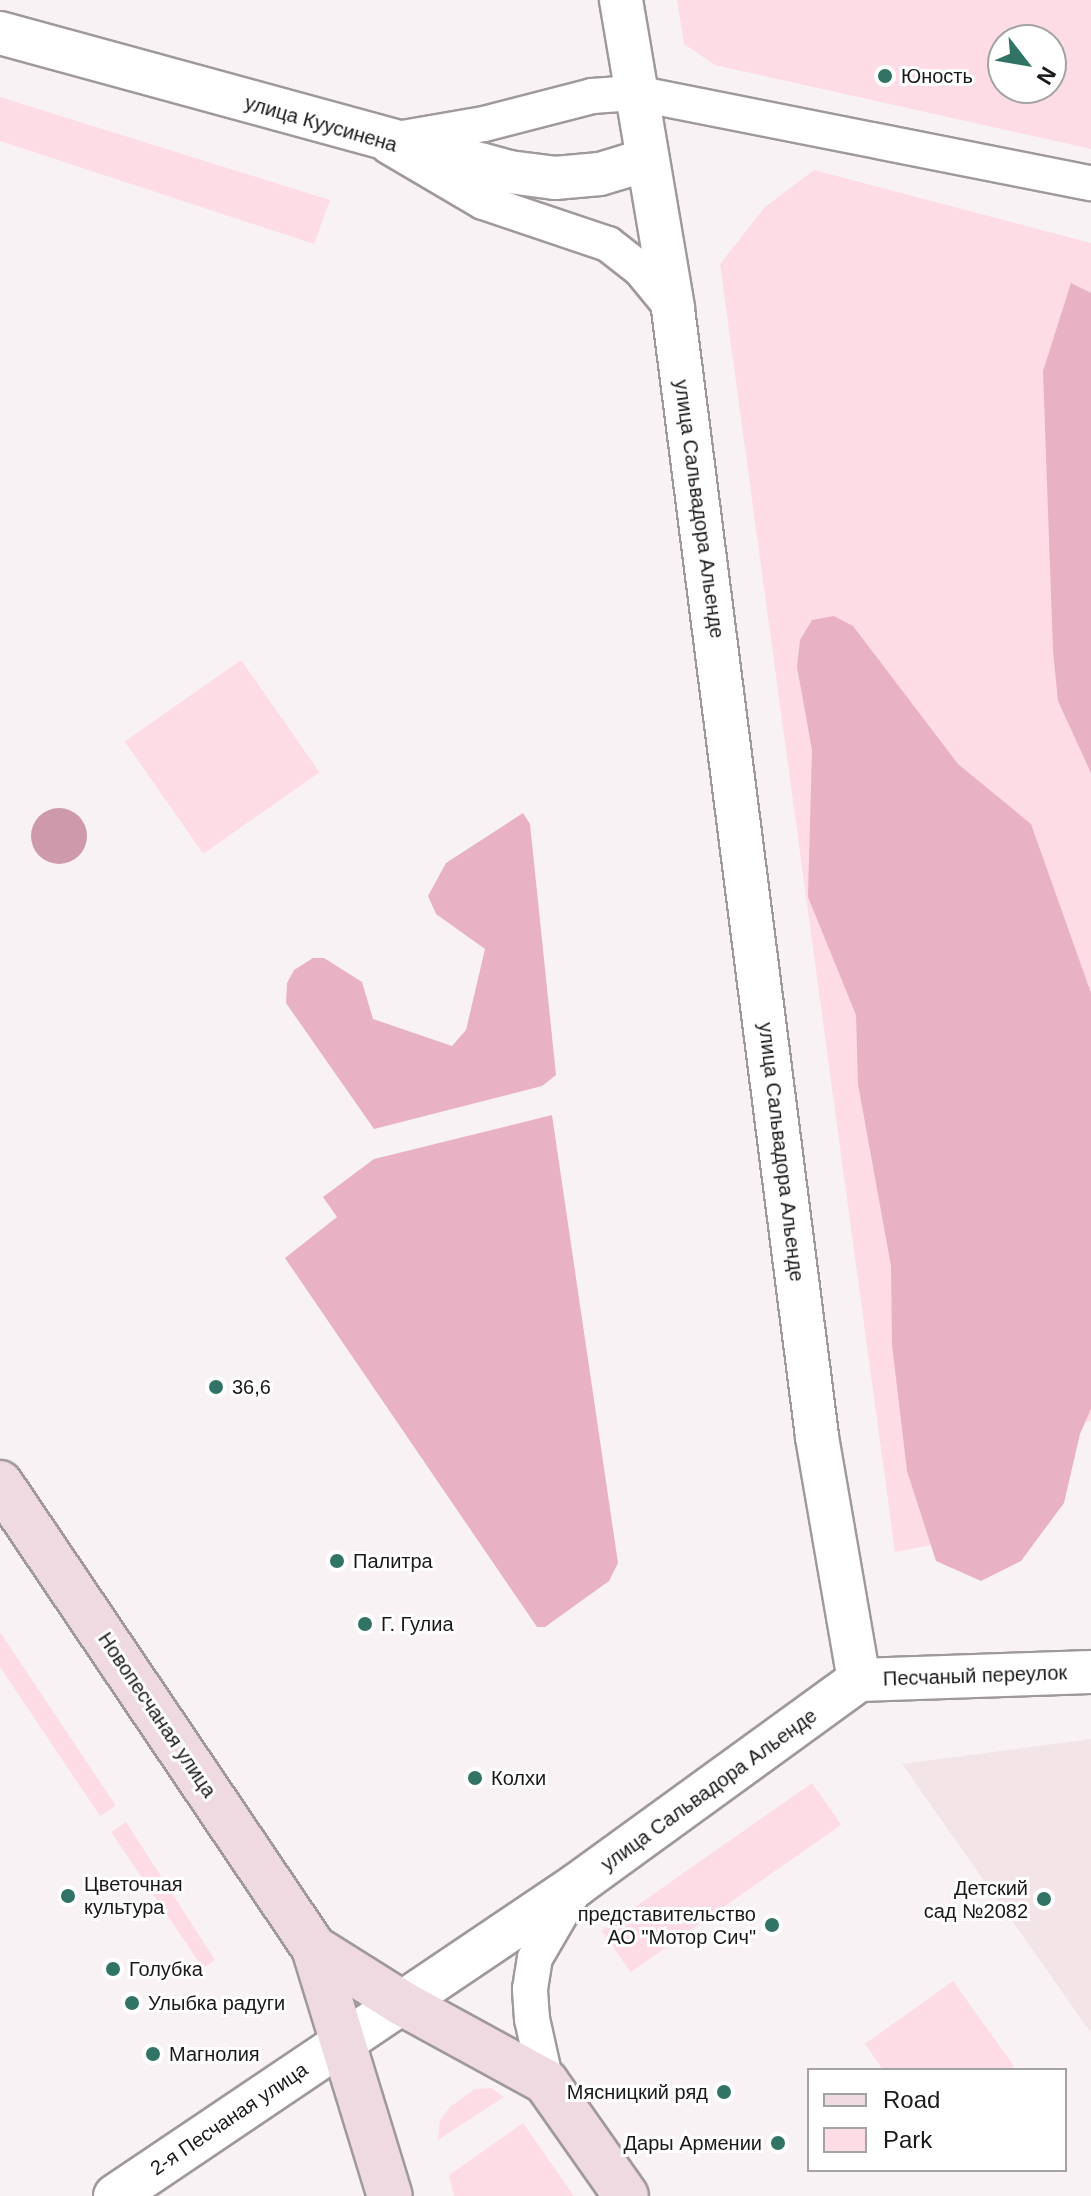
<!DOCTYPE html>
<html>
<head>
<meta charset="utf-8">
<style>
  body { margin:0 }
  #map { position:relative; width:1091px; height:2196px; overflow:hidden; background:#f9f2f4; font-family:Arial,sans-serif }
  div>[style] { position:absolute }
  .built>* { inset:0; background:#f3e4e8 }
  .green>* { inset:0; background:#fddce6; transform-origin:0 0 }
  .forest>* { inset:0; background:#e8b2c4 }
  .water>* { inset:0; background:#ce9aab }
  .round { border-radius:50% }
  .roads { filter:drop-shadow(2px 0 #9f999b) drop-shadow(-2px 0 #9f999b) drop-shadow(0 2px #9f999b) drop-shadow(0 -2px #9f999b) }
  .minor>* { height:34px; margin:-17px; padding:0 17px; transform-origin:17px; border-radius:17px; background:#fff }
  .tertiary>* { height:42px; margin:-21px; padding:0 21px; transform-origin:21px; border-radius:21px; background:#fff }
  .secondary>* { height:44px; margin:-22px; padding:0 22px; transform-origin:22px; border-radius:22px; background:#efdae2 }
  .dots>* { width:22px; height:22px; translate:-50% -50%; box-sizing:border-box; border:4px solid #fff; border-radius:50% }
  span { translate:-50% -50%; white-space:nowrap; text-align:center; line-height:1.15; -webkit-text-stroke:6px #fff; paint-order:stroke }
  .poi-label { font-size:20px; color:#1b1919 }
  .left { translate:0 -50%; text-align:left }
  .right { translate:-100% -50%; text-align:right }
  .street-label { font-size:20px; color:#1b1919 }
  .legend { position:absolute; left:807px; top:2068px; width:260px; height:104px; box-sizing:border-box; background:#fff; border:2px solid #a4a3a3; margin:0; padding:10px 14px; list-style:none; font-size:24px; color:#1b1919 }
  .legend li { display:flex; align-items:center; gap:16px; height:40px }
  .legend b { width:40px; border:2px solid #a4a3a3 }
  .north { position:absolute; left:987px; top:24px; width:80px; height:80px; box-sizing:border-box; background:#fff; border:2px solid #a4a3a3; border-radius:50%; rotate:121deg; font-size:22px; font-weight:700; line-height:32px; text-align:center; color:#1b1919 }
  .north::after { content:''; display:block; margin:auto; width:28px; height:36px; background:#317466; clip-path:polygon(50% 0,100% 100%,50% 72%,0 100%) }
</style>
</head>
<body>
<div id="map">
  <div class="built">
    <i style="clip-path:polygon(1091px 1739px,1091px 2033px,902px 1764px)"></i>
  </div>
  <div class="green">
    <i style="clip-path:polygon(evenodd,677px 0,1091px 0,1091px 149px,715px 65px,684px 44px,677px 0,1003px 40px,1051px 40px,1051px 88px,1003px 88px,1003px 40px)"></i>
    <i style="clip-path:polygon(0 97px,330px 200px,314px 244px,0 141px)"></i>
    <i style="clip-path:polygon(814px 170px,1091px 243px,1091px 1421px,1051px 1427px,1027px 1527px,895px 1552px,720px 264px,765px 207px)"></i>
    <i style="left:241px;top:660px;width:137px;height:142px;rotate:55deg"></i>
    <i style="clip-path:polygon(0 1632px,116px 1806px,100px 1816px,0 1667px)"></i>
    <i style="left:812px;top:1783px;width:51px;height:257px;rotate:55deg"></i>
    <i style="clip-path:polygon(126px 1822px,215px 1960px,203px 1968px,111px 1832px)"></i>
    <i style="clip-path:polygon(953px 1981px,1014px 2066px,1008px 2070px,883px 2070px,865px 2044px)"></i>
    <i style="clip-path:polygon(491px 2088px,504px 2097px,438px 2140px,440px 2120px,450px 2107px,475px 2089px)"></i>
    <i style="clip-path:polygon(523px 2123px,574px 2196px,454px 2196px,449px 2175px)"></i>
  </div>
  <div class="forest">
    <i style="clip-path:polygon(1071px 283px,1091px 293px,1091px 773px,1058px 701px,1053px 651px,1043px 371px)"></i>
    <i style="clip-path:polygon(834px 616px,853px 626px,958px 764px,1031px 824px,1091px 993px,1091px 1409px,1080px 1434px,1064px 1503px,1021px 1561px,981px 1581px,936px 1561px,907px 1471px,892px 1345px,891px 1266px,858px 1084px,856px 1015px,808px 897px,812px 750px,797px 667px,800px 640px,812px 620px)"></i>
    <i style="clip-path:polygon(523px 813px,530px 824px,556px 1075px,542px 1086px,374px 1129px,286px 1003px,287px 983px,294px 970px,313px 958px,324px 958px,362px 982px,373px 1019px,452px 1046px,466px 1030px,485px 949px,436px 914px,428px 896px,446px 863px)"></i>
    <i style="clip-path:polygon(552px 1115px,618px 1563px,609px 1581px,545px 1627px,537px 1627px,285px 1258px,337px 1217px,323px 1197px,374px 1159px)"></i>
  </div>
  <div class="water">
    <i class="round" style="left:31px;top:808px;width:56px;height:56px"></i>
  </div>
  <div class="roads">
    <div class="minor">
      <i style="left:397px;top:139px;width:88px;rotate:-9.8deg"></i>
      <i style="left:484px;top:124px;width:112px;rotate:-14.5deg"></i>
      <i style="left:592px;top:96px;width:43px;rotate:-4deg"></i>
      <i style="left:635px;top:93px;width:465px;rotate:11.2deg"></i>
      <i style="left:388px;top:146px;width:110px;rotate:30.5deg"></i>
      <i style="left:483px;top:202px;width:132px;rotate:18.6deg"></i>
      <i style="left:608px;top:244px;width:41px;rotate:38deg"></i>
      <i style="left:640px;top:269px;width:52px;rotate:50.5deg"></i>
      <i style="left:546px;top:2082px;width:65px;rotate:-102.5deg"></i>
      <i style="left:532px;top:2019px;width:30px;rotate:-94deg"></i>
      <i style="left:530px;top:1989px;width:31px;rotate:-81deg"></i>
      <i style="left:535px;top:1958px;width:78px;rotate:-59.8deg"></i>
    </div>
    <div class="tertiary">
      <i style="left:621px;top:0;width:313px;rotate:80.4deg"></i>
      <i style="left:673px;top:309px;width:1137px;rotate:82.72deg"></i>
      <i style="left:817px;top:1437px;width:247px;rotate:80.2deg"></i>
      <i style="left:0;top:33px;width:528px;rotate:15.27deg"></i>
      <i style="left:509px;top:172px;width:46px;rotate:7.4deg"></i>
      <i style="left:555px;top:178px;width:45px;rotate:-5.1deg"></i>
      <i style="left:600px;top:174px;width:48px;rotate:-16.9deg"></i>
      <i style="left:859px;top:1680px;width:232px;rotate:-2deg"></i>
      <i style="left:115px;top:2196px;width:558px;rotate:-33.97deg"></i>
      <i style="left:578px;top:1884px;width:347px;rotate:-36deg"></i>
    </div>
    <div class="secondary">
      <i style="left:0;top:1483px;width:561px;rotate:55.97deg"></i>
      <i style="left:314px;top:1948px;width:259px;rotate:73deg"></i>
      <i style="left:314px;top:1948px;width:102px;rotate:32.1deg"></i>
      <i style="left:400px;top:2002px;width:166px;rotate:28.7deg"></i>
      <i style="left:546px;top:2082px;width:139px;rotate:54.9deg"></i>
    </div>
  </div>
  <div class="dots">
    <i style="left:885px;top:76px;background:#317466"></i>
    <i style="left:216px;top:1387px;background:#317466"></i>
    <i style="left:337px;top:1561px;background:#317466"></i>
    <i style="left:365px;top:1624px;background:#317466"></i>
    <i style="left:475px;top:1778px;background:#317466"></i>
    <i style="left:68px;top:1896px;background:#317466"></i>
    <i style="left:1044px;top:1899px;background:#317466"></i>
    <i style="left:772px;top:1925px;background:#317466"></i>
    <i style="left:113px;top:1969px;background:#317466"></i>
    <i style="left:132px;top:2003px;background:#317466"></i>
    <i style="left:153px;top:2054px;background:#317466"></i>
    <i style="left:724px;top:2092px;background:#317466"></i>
    <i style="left:778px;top:2143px;background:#317466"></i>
  </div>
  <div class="poi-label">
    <span class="left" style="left:901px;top:76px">Юность</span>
    <span class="left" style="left:232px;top:1387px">36,6</span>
    <span class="left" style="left:353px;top:1561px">Палитра</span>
    <span class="left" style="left:381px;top:1624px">Г. Гулиа</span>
    <span class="left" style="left:491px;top:1778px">Колхи</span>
    <span class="left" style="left:84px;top:1896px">Цветочная<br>культура</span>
    <span class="right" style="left:1028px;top:1900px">Детский<br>сад №2082</span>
    <span class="right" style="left:756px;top:1926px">представительство<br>АО "Мотор Сич"</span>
    <span class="left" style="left:129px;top:1969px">Голубка</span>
    <span class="left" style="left:148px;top:2003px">Улыбка радуги</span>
    <span class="left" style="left:169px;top:2054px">Магнолия</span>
    <span class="right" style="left:708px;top:2092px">Мясницкий ряд</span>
    <span class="right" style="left:762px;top:2143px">Дары Армении</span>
  </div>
  <div class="street-label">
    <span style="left:321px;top:124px;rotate:16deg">улица Куусинена</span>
    <span style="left:699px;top:509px;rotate:82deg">улица Сальвадора Альенде</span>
    <span style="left:781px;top:1152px;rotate:83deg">улица Сальвадора Альенде</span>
    <span style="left:975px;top:1676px;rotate:-2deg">Песчаный переулок</span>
    <span style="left:157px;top:1715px;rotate:56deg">Новопесчаная улица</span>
    <span style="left:709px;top:1790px;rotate:-36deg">улица Сальвадора Альенде</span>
    <span style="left:229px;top:2119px;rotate:-34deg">2-я Песчаная улица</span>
  </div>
  <ul class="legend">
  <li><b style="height:10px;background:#efdae2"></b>Road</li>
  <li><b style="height:22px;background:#fddce6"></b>Park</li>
  </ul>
  <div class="north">N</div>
</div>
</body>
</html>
